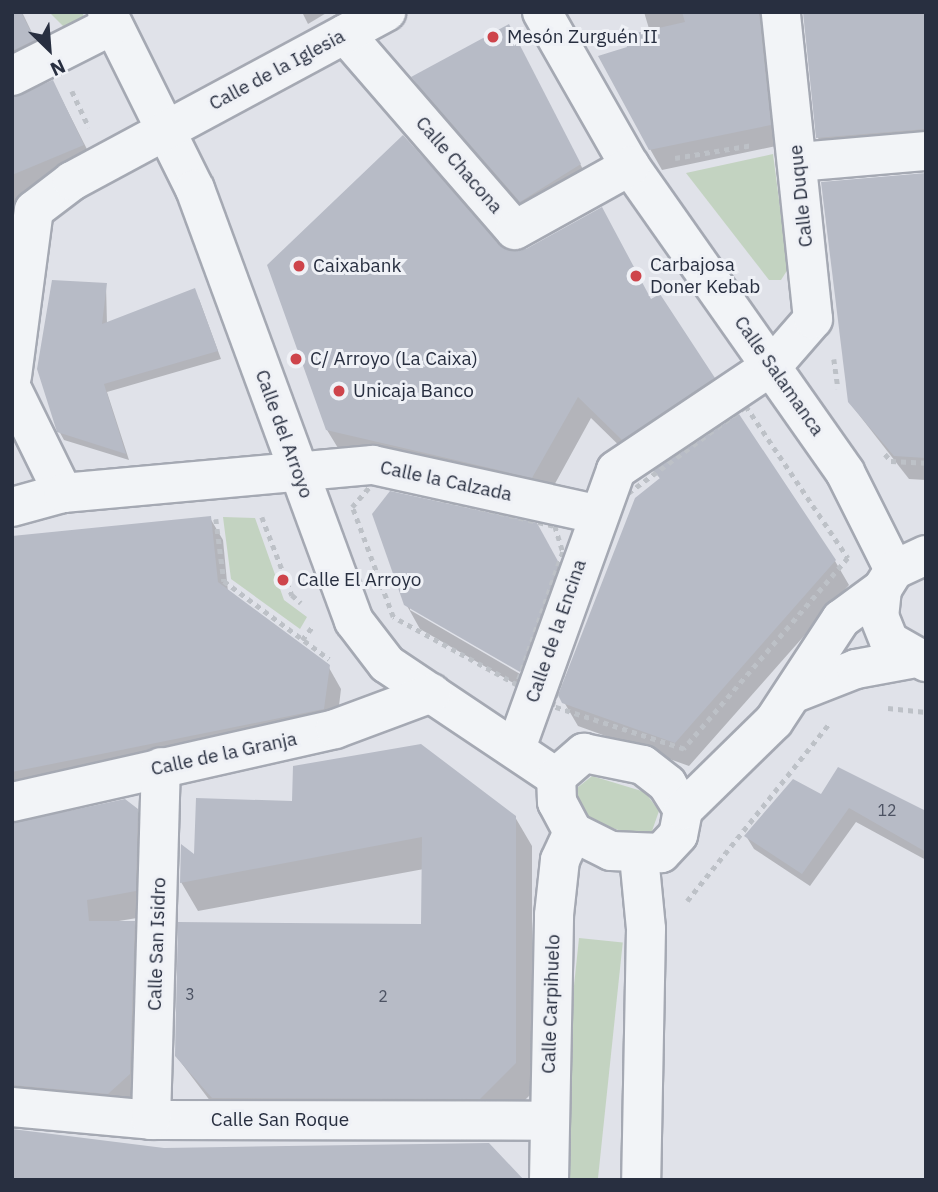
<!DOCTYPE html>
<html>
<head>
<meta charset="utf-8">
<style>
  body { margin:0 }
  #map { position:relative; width:938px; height:1192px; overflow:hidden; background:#e0e2e9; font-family:"IBM Plex Sans",sans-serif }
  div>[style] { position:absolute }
  .green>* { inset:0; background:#c3d3c1; transform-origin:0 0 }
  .shadow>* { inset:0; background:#0003 }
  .building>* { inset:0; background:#b7bbc6 }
  .path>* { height:4.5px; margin-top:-2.25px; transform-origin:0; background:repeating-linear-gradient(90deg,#bdc1c7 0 5px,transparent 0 10px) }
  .roads { filter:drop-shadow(2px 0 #a5a9b3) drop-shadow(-2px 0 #a5a9b3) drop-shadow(0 2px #a5a9b3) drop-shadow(0 -2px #a5a9b3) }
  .street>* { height:38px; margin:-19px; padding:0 19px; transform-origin:19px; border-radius:19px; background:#f2f4f7 }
  .dots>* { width:19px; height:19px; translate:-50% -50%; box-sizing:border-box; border:4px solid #eff1f6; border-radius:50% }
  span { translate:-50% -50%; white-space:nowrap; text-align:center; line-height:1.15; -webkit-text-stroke:6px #eff1f6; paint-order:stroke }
  .number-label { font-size:16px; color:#4c5262 }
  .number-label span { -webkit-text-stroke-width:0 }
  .poi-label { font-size:19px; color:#282f40 }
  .left { translate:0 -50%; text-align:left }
  .street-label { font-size:19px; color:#282f40 }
  .frame { position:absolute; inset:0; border:14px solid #282f40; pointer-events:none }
  .north { position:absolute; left:14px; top:14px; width:70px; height:70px; -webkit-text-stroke:5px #eff1f6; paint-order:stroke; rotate:155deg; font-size:19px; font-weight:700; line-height:28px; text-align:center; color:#282f40 }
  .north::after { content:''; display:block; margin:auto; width:24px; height:32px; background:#282f40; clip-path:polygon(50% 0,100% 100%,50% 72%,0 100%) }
</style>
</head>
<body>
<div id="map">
  <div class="green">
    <i style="clip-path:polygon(49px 12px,82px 12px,86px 21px,64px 27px)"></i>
    <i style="clip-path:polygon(773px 154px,788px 269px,781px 280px,769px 280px,686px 173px)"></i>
    <i style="clip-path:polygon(223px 517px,255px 518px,284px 600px,307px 617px,300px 629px,231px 579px)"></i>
    <i style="clip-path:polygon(592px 776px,645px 792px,659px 811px,652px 831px,638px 837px,593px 821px,579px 807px,577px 788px)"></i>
    <i style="left:579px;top:938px;width:44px;height:242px;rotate:6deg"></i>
  </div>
  <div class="shadow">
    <i style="clip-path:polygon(12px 12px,22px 12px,48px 66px,12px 87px)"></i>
    <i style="clip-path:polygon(302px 12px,328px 12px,308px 24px)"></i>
    <i style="clip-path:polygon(644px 12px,770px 12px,781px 145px,662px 170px,650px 149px,629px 48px,650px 32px)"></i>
    <i style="clip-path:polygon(804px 12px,926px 12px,926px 154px,832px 162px,818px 138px)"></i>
    <i style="clip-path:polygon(508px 27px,596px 194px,538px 231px,430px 107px,413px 77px)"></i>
    <i style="clip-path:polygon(53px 82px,98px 171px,12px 207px,12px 99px)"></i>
    <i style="clip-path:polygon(926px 175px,926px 480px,909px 479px,849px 402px)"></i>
    <i style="clip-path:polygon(506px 252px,651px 301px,727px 401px,636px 462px,591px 418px,546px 500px,341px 453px,327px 430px)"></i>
    <i style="clip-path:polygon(106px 285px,107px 324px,199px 299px,221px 359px,107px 392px,129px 460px,64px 440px,59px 431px)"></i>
    <i style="clip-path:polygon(656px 472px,835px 561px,849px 585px,689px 766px,578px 726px,564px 702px,661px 480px)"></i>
    <i style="clip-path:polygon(210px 518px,223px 540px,228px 592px,328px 666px,341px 689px,336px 731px,12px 797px,12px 537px)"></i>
    <i style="clip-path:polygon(evenodd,536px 525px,572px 588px,534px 695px,420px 629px,406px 604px,536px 525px,410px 606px,528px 675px,527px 678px,410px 610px,410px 606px)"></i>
    <i style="clip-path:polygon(821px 797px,926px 813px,926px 860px,856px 822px,810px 886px,754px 849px,746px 836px)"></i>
    <i style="clip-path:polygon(137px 810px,151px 835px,149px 916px,119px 921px,134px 923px,148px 948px,144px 1099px,12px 1119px,12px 824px)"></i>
    <i style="clip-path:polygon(515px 817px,532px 846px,532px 1093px,497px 1128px,230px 1127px,176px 1056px,423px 925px,424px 869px,198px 911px,181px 882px,196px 858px)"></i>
  </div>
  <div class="building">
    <i style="clip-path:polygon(12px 12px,21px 12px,35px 40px,12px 51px)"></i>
    <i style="clip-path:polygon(682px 12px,759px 12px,771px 125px,649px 150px,598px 56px,627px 47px,623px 36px,685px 22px)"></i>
    <i style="clip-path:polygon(803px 12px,926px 12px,926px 129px,816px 138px)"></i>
    <i style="clip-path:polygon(509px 24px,581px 164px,520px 202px,411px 77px)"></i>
    <i style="clip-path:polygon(53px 80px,84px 145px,12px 175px,12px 98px)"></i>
    <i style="clip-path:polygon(403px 135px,507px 250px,526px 249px,602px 207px,651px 299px,660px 294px,715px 378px,622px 440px,578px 397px,532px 478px,326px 430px,267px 265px)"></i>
    <i style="clip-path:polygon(926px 173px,926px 458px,894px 456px,848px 402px,821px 182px)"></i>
    <i style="clip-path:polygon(52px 280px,107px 283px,102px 324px,195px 288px,218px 351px,104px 384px,126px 454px,57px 432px,37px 369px)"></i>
    <i style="clip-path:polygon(739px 414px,836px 560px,675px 743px,562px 703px,558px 695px,635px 498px,660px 478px,653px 471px)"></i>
    <i style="clip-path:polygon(390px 491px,537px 523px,559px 563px,520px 672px,404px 605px,372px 514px)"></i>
    <i style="clip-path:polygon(211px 516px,218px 582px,330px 665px,324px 709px,12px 772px,12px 536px)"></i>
    <i style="clip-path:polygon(421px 744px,516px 816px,516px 1063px,480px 1099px,212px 1098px,175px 1056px,178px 922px,421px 924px,422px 837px,180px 883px,181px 844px,194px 854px,196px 798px,292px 801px,293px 766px)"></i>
    <i style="clip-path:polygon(838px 767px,926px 811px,926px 852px,849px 808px,802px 874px,744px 836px,793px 779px,821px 794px)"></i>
    <i style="clip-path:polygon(125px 799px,138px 809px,136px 891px,87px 900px,89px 921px,135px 921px,130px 1074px,108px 1094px,12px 1085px,12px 823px)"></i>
    <i style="clip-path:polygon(12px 1129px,164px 1148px,489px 1143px,524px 1180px,12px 1180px)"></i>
  </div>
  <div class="path">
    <i style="left:72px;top:91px;width:40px;rotate:65deg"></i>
    <i style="left:675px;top:158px;width:79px;rotate:-9.5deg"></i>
    <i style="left:834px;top:359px;width:30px;rotate:82deg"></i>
    <i style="left:746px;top:406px;width:183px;rotate:56.1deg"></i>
    <i style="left:848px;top:558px;width:252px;rotate:130.7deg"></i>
    <i style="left:684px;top:749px;width:139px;rotate:-162deg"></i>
    <i style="left:552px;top:706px;width:218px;rotate:-71.8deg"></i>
    <i style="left:620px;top:499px;width:157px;rotate:-36.4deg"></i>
    <i style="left:885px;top:454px;width:9px;rotate:49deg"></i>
    <i style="left:891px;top:461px;width:35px;rotate:3deg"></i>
    <i style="left:373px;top:483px;width:187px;rotate:13.3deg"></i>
    <i style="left:555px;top:526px;width:27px;rotate:73deg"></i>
    <i style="left:563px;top:552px;width:141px;rotate:109.1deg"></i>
    <i style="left:517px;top:685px;width:141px;rotate:-151.3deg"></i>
    <i style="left:393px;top:617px;width:117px;rotate:-110.4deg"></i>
    <i style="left:352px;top:507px;width:32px;rotate:-49deg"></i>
    <i style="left:262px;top:517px;width:84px;rotate:69deg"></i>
    <i style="left:292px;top:595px;width:12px;rotate:42deg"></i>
    <i style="left:216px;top:519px;width:63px;rotate:82.6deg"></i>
    <i style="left:224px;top:581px;width:131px;rotate:36.6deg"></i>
    <i style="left:302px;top:640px;width:16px;rotate:-52deg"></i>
    <i style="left:888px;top:708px;width:38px;rotate:6deg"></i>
    <i style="left:687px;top:901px;width:226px;rotate:-51.3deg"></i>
  </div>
  <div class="roads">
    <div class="street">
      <i style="left:107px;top:12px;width:198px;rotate:63.6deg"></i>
      <i style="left:195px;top:189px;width:460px;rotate:69.8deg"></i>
      <i style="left:354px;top:621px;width:54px;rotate:52.5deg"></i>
      <i style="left:387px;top:664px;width:203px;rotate:33.8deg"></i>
      <i style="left:542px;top:12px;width:177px;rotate:60.3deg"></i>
      <i style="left:630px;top:166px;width:374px;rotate:54.9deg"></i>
      <i style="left:845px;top:472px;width:110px;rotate:63.4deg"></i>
      <i style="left:345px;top:34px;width:259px;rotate:49.1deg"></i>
      <i style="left:515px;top:230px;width:132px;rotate:-29.1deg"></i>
      <i style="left:12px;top:76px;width:113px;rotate:-26.8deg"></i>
      <i style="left:798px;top:162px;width:128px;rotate:-4.9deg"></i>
      <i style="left:12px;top:376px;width:167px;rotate:-82.5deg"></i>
      <i style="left:34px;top:210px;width:48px;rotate:-37.3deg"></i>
      <i style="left:72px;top:181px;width:357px;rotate:-28.3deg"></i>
      <i style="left:12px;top:389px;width:116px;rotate:63.9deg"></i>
      <i style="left:12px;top:507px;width:53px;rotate:-15.4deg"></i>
      <i style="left:63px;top:493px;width:311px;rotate:-5.2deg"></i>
      <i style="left:373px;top:465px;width:228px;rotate:12.4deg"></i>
      <i style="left:926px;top:555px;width:35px;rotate:155deg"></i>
      <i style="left:894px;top:570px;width:22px;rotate:122deg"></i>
      <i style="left:882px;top:589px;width:27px;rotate:96deg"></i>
      <i style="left:879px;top:616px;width:27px;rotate:68deg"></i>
      <i style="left:889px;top:641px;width:43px;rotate:29.6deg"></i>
      <i style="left:797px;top:692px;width:63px;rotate:-21.3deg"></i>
      <i style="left:856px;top:669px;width:55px;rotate:-10.5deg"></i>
      <i style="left:516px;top:748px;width:295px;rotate:-70.2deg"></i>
      <i style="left:616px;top:470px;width:189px;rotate:-33.8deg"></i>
      <i style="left:773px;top:365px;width:61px;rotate:-49deg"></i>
      <i style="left:813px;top:319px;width:309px;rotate:-96deg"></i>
      <i style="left:584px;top:753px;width:60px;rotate:11.5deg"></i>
      <i style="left:643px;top:765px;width:31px;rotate:38deg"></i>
      <i style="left:667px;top:784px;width:31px;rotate:58deg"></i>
      <i style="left:683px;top:810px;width:25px;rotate:101deg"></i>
      <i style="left:678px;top:835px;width:25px;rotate:133deg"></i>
      <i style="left:661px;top:853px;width:50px;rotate:-177.7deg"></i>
      <i style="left:611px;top:851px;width:42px;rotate:-153.4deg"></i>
      <i style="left:573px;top:832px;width:34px;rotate:-118deg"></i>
      <i style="left:557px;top:802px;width:25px;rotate:-92deg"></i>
      <i style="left:556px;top:777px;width:37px;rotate:-41deg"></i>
      <i style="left:12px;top:802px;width:331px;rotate:-12.7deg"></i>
      <i style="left:335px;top:729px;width:103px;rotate:-20.4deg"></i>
      <i style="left:683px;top:810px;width:127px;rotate:-44.4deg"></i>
      <i style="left:774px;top:721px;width:122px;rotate:-56.7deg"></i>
      <i style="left:841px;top:619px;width:51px;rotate:-36.2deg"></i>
      <i style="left:639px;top:856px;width:73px;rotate:84.5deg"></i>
      <i style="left:646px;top:929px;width:251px;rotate:91.1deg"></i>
      <i style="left:12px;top:1107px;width:140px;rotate:5.3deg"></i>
      <i style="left:151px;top:1120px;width:397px;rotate:0.1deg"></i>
      <i style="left:151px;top:1120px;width:353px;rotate:-88.4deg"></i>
      <i style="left:549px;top:1180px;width:265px;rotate:-88.9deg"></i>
      <i style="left:554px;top:915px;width:55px;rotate:-83.8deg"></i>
      <i style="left:560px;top:860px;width:31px;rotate:-65deg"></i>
    </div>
  </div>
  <div class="dots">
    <i style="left:493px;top:37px;background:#ce444b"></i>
    <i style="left:299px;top:266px;background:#ce444b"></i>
    <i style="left:636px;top:276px;background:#ce444b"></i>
    <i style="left:296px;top:359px;background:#ce444b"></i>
    <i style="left:339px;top:391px;background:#ce444b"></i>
    <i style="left:283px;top:580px;background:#ce444b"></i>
  </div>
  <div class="number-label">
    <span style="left:887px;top:810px">12</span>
    <span style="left:190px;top:994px">3</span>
    <span style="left:383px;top:996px">2</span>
  </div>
  <div class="poi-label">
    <span class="left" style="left:507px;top:37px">Mesón Zurguén II</span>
    <span class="left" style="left:650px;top:276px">Carbajosa<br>Doner Kebab</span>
    <span class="left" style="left:313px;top:266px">Caixabank</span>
    <span class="left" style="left:310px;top:359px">C/ Arroyo (La Caixa)</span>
    <span class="left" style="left:353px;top:391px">Unicaja Banco</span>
    <span class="left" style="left:297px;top:580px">Calle El Arroyo</span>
  </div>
  <div class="street-label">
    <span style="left:277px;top:70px;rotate:-28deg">Calle de la Iglesia</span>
    <span style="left:459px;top:165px;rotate:49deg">Calle Chacona</span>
    <span style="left:801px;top:196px;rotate:-96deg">Calle Duque</span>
    <span style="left:779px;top:376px;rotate:55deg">Calle Salamanca</span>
    <span style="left:284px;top:434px;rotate:70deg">Calle del Arroyo</span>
    <span style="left:446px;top:481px;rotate:12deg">Calle la Calzada</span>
    <span style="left:556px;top:631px;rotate:-71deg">Calle de la Encina</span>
    <span style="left:224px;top:754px;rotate:-12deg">Calle de la Granja</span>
    <span style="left:157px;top:944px;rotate:-88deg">Calle San Isidro</span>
    <span style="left:551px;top:1004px;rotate:-88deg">Calle Carpihuelo</span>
    <span style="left:280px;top:1120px">Calle San Roque</span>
  </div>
  <div class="frame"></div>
  <div class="north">N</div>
</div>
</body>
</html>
